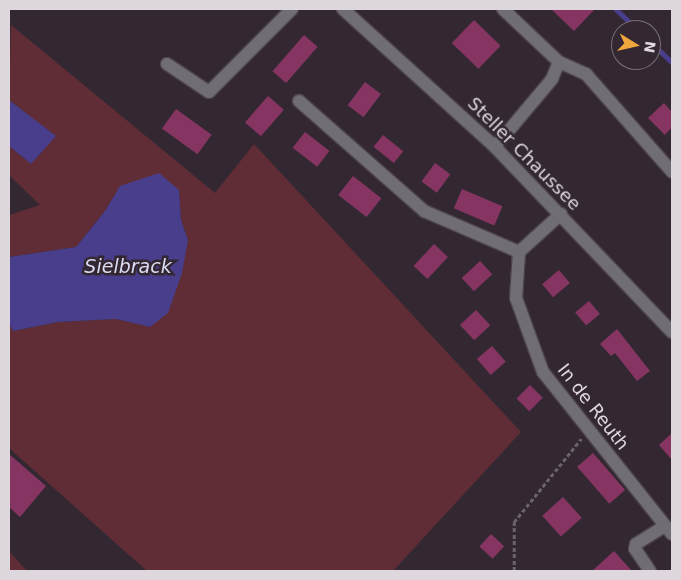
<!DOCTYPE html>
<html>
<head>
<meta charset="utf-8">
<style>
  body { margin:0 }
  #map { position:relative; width:681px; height:580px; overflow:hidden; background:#332832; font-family:"DejaVu Sans",sans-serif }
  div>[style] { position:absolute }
  .green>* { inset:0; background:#602d36 }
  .water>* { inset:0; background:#483e8b }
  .stream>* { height:4.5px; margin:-2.25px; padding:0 2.25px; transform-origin:2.25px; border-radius:2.25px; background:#483e8b }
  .building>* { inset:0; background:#863562; transform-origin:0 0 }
  .path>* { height:2.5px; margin-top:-1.25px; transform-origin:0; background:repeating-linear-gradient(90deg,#6b626b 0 4px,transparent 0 6.5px) }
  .roads { filter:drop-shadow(1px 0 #4e444e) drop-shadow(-1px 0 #4e444e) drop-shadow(0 1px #4e444e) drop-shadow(0 -1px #4e444e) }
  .minor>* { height:12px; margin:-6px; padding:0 6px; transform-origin:6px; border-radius:6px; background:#706d74 }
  span { translate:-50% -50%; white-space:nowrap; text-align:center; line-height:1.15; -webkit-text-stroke:5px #332832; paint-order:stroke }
  .street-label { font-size:18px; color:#ded7de }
  .water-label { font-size:19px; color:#dbdbf2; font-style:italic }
  .frame { position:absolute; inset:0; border:10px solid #ded7de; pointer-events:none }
  .north { position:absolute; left:611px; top:20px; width:50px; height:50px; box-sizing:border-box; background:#332832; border:1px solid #776e77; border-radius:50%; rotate:99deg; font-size:14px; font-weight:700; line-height:20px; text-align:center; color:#ded7de }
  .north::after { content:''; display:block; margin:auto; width:18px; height:22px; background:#efa73d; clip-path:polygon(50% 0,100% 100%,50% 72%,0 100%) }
</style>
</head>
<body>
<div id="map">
  <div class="green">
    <i style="clip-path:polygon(11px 25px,215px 193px,254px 144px,521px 432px,393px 571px,147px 571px,9px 448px,9px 323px,13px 331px,58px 322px,116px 319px,150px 327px,188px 240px,181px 220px,179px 190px,120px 186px,105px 211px,76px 247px,9px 257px,9px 215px,40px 205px,9px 175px,9px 146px,31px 164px,55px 136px,9px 100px)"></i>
    <i style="clip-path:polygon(9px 551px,27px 571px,9px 571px)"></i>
  </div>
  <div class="water">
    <i style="clip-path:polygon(9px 100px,56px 136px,31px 164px,9px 146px)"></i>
    <i style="clip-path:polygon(159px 173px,179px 190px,181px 220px,188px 240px,182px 273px,168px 313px,150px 327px,116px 319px,58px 322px,13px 331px,9px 323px,9px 257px,76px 247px,105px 211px,120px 186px)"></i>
  </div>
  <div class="stream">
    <i style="left:616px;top:9px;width:30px;rotate:44deg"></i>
    <i style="left:651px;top:42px;width:29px;rotate:44deg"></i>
  </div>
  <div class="building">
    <i style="clip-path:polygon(551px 9px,595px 9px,574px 31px)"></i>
    <i style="left:474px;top:20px;width:37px;height:32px;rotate:44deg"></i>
    <i style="left:304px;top:35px;width:18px;height:48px;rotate:41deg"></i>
    <i style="left:365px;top:82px;width:20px;height:29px;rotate:37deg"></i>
    <i style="left:268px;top:96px;width:21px;height:35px;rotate:41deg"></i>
    <i style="clip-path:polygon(664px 103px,672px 112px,672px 127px,665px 135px,648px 118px)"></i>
    <i style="left:176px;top:109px;width:44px;height:24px;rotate:36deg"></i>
    <i style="left:305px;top:132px;width:31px;height:20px;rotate:38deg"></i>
    <i style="left:383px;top:135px;width:26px;height:15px;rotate:39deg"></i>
    <i style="left:435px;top:163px;width:19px;height:23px;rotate:36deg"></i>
    <i style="left:353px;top:176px;width:36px;height:24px;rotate:38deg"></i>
    <i style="left:462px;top:189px;width:44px;height:21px;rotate:23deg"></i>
    <i style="left:434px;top:244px;width:19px;height:30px;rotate:43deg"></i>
    <i style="left:480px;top:261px;width:18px;height:25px;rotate:47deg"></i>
    <i style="left:559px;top:270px;width:17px;height:22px;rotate:50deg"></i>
    <i style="left:589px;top:301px;width:17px;height:18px;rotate:50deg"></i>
    <i style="left:476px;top:310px;width:21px;height:22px;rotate:47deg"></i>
    <i style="clip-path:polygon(617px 329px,650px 371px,637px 381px,615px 353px,611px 356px,600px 344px)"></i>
    <i style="left:492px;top:346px;width:21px;height:20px;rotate:49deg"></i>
    <i style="left:530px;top:385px;width:18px;height:19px;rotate:45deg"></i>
    <i style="clip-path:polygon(672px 433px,672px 460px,659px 445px)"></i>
    <i style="left:593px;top:453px;width:49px;height:21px;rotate:49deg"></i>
    <i style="clip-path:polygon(9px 454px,46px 486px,20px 517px,9px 507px)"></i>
    <i style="left:563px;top:497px;width:28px;height:28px;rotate:48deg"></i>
    <i style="left:491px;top:534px;width:18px;height:17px;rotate:43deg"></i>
    <i style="clip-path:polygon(614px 551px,632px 571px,592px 571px)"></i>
  </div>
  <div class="path">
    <i style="left:514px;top:571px;width:49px;rotate:-90deg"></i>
    <i style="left:514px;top:522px;width:107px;rotate:-51.1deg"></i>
  </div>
  <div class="roads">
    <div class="minor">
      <i style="left:343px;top:9px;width:205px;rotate:42.2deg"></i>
      <i style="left:495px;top:147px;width:256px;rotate:46.3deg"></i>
      <i style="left:559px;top:62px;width:30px;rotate:24deg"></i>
      <i style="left:586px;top:74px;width:130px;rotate:48.7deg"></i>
      <i style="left:167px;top:64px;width:50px;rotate:33.7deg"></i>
      <i style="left:209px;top:92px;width:117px;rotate:-45deg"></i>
      <i style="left:299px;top:101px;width:167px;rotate:41.3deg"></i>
      <i style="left:424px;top:211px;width:103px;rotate:23.3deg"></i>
      <i style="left:495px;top:147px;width:89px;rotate:-50deg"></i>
      <i style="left:552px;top:79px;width:18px;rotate:-68deg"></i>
      <i style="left:559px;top:62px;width:77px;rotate:-136.6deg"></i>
      <i style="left:561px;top:214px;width:57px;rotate:137.9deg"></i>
      <i style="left:519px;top:252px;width:46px;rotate:93.7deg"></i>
      <i style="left:516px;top:298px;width:79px;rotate:70deg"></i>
      <i style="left:543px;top:372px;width:207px;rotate:51.5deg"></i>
      <i style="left:650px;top:571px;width:27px;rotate:-124deg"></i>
      <i style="left:635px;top:549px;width:5px;rotate:-79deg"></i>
      <i style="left:636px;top:544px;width:34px;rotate:-32deg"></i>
    </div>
  </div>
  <div class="street-label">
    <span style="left:524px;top:154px;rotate:45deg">Steller Chaussee</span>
    <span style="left:593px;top:407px;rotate:52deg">In de Reuth</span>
  </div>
  <div class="water-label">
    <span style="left:128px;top:267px">Sielbrack</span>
  </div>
  <div class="frame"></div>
  <div class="north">N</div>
</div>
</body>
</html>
